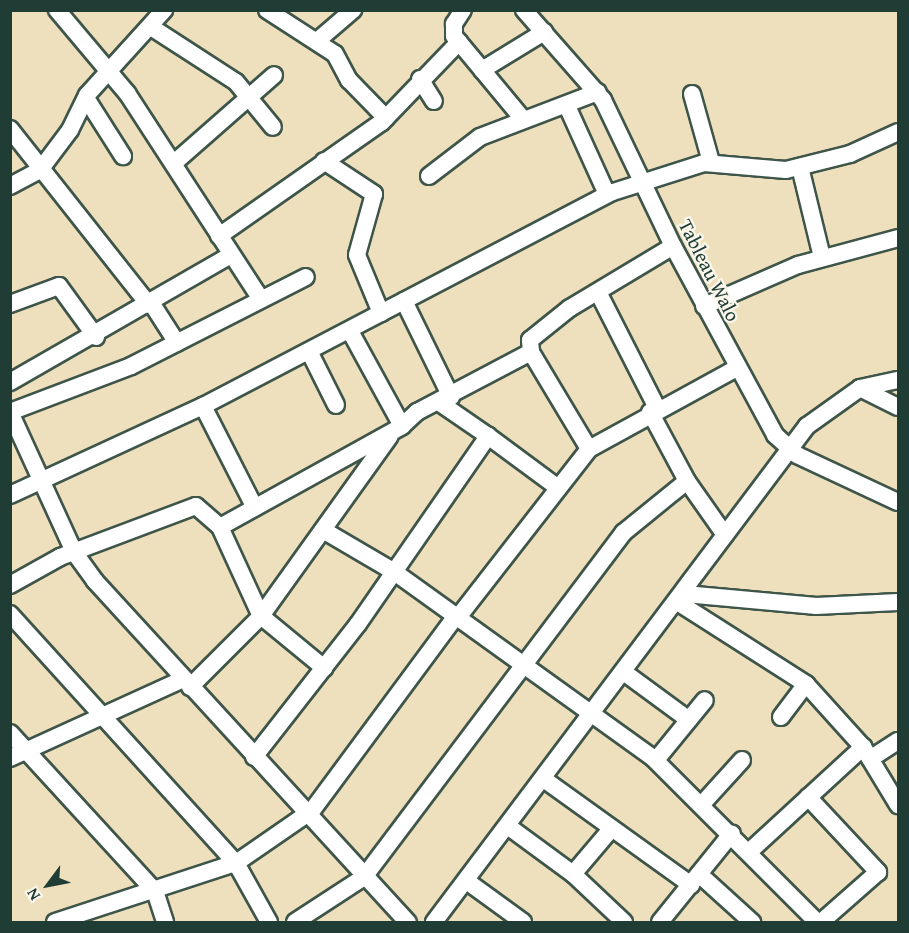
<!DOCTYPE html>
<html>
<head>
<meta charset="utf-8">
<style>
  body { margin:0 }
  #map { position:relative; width:909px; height:933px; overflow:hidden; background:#eedfbd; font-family:"Gentium Book Plus",serif }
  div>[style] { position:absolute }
  .roads { filter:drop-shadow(2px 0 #3e5549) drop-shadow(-2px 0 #3e5549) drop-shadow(0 2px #3e5549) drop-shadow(0 -2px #3e5549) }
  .street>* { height:16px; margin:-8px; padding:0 8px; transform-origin:8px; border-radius:8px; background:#fff }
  span { translate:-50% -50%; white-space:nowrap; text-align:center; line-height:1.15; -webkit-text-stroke:4.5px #fbf7ec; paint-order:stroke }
  .street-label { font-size:20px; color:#1f3d34 }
  .frame { position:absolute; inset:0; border:12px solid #1f3d34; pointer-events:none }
  .north { position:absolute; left:18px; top:855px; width:60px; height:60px; -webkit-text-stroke:4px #fbf7ec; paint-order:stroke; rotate:238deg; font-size:16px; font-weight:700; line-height:24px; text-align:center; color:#1f3d34 }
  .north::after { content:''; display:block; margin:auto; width:21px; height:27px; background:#1f3d34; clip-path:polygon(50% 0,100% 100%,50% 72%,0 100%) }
</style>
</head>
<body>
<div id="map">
  <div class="roads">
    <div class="street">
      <i style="left:57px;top:10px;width:109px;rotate:49.9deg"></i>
      <i style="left:127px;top:93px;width:244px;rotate:57deg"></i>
      <i style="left:267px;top:10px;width:81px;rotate:32.9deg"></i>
      <i style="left:335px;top:54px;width:30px;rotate:62deg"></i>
      <i style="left:349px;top:80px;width:53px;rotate:45.8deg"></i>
      <i style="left:463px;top:10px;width:17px;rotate:123deg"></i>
      <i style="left:454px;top:24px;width:12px;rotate:90deg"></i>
      <i style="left:454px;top:36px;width:108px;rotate:50.3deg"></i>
      <i style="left:524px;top:10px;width:120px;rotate:48.7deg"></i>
      <i style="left:603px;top:100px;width:162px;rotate:64.4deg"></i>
      <i style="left:673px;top:246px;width:215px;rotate:61.6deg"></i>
      <i style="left:775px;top:435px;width:30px;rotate:42deg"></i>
      <i style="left:797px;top:455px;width:111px;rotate:25deg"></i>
      <i style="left:151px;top:27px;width:101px;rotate:32.9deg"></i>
      <i style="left:236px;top:82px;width:58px;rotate:50.6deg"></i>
      <i style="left:317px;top:41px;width:48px;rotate:-40.7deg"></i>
      <i style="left:482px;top:70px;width:73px;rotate:-31.5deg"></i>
      <i style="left:420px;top:79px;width:26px;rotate:58deg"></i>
      <i style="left:692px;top:94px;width:71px;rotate:74.4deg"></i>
      <i style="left:86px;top:98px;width:69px;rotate:57.5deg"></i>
      <i style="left:567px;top:106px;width:97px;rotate:65.6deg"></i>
      <i style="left:10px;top:129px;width:224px;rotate:51.7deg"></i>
      <i style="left:324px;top:161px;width:60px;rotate:33.4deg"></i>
      <i style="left:374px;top:194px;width:63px;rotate:105.6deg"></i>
      <i style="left:357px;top:255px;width:63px;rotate:67.5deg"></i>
      <i style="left:174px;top:163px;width:133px;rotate:-41.3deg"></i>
      <i style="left:800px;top:167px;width:93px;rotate:76.3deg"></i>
      <i style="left:429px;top:176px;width:64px;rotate:-37.4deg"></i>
      <i style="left:480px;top:137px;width:126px;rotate:-20.9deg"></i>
      <i style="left:10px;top:186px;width:34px;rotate:-28deg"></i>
      <i style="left:40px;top:170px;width:50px;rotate:-53.1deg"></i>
      <i style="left:70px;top:130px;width:39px;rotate:-64deg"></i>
      <i style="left:87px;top:95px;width:115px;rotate:-47.8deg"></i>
      <i style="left:219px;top:236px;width:199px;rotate:-35deg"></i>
      <i style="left:382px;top:122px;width:111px;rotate:-46.1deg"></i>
      <i style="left:598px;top:292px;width:130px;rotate:63deg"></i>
      <i style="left:404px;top:301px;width:107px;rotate:63.9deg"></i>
      <i style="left:10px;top:304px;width:52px;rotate:-20.2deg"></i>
      <i style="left:59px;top:286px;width:63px;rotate:54deg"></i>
      <i style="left:152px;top:304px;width:46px;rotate:57.3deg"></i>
      <i style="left:704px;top:306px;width:103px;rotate:-23.6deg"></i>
      <i style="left:798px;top:265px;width:104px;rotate:-15.1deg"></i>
      <i style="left:310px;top:353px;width:58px;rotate:63.4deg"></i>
      <i style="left:10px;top:382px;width:255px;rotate:-29.9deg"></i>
      <i style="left:860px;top:388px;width:42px;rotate:26.6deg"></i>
      <i style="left:203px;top:406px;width:114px;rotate:63deg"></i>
      <i style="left:10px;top:412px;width:154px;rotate:65.4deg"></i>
      <i style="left:74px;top:552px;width:36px;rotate:54deg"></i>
      <i style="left:95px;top:581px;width:463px;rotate:47.5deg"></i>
      <i style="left:10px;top:412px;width:129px;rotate:-20.8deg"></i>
      <i style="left:131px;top:366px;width:196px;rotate:-27deg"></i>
      <i style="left:650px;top:412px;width:78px;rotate:61.8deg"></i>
      <i style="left:687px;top:481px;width:66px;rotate:54.9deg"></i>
      <i style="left:402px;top:426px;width:21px;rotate:-43deg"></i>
      <i style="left:417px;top:412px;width:129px;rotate:-27.8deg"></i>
      <i style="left:488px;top:436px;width:86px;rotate:36.5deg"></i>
      <i style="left:589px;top:449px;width:169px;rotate:-28.7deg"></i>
      <i style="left:10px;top:495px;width:213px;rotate:-24.8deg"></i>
      <i style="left:203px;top:406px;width:462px;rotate:-27.6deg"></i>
      <i style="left:613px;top:192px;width:96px;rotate:-17.7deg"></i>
      <i style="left:704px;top:163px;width:82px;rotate:4.9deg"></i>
      <i style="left:786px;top:170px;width:66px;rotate:-14deg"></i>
      <i style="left:850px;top:154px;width:53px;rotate:-24.6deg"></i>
      <i style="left:220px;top:527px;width:208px;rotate:-29deg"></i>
      <i style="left:402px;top:426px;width:108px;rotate:-118.7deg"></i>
      <i style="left:323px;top:530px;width:81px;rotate:30.4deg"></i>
      <i style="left:393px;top:571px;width:319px;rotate:35.7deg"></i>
      <i style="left:652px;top:757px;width:233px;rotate:45deg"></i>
      <i style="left:10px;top:585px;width:57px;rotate:-29.2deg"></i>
      <i style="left:60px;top:557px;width:145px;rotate:-20.6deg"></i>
      <i style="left:196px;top:506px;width:32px;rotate:41deg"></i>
      <i style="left:220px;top:527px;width:98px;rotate:65.3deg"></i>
      <i style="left:261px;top:616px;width:82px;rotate:39.5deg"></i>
      <i style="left:685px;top:594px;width:132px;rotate:5.2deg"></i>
      <i style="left:816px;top:606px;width:82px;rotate:-2.8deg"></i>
      <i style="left:679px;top:603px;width:151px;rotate:32.5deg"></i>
      <i style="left:806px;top:684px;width:85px;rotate:47.9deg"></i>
      <i style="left:863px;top:747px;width:68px;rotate:58.9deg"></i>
      <i style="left:10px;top:614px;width:336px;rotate:47.8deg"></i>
      <i style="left:236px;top:863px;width:68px;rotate:60.8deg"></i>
      <i style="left:459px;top:616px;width:212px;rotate:-52.1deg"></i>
      <i style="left:589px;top:449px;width:113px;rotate:-120.9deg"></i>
      <i style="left:531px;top:352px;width:12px;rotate:-95deg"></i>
      <i style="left:530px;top:340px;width:51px;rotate:-38.7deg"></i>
      <i style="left:570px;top:308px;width:120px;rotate:-31deg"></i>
      <i style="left:625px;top:673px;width:79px;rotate:36.3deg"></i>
      <i style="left:190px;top:687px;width:100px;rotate:-45deg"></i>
      <i style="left:261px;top:616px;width:221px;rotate:-54.4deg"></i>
      <i style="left:781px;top:717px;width:41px;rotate:-52.9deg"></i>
      <i style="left:10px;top:733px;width:214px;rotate:47.5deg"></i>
      <i style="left:155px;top:891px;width:33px;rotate:72deg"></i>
      <i style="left:254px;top:757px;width:169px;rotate:-52deg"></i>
      <i style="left:358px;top:624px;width:229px;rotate:-55.3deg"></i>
      <i style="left:488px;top:436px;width:58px;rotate:-145.5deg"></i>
      <i style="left:10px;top:758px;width:190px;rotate:-24.5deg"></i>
      <i style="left:870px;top:759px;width:33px;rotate:-33deg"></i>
      <i style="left:656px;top:760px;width:77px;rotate:-50.8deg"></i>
      <i style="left:545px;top:780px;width:180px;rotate:35.7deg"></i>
      <i style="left:808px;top:797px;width:103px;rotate:47deg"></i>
      <i style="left:878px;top:872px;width:76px;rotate:138.7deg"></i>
      <i style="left:703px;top:803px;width:58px;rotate:-47.8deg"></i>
      <i style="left:308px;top:816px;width:250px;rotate:-53.5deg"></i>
      <i style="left:509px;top:827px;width:79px;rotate:36.3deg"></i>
      <i style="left:573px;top:874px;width:70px;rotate:43.3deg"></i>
      <i style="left:750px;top:851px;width:154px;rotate:-42.6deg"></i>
      <i style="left:573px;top:874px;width:60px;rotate:-49.7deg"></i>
      <i style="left:699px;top:874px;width:72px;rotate:42.2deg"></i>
      <i style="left:468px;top:882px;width:68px;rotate:36deg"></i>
      <i style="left:55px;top:922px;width:190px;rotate:-18.1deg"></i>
      <i style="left:236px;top:863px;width:86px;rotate:-34.6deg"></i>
      <i style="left:295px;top:922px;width:82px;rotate:-33.1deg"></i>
      <i style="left:364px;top:877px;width:431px;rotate:-53deg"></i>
      <i style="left:623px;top:533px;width:82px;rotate:-39.1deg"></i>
      <i style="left:434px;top:922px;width:621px;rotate:-53.06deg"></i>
      <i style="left:807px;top:426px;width:65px;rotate:-35.6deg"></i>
      <i style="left:860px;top:388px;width:39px;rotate:-12deg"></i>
      <i style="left:660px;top:922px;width:114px;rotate:-51deg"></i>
    </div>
  </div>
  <div class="street-label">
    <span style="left:710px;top:270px;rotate:63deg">Tableau Walo</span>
  </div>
  <div class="frame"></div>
  <div class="north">N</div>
</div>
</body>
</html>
